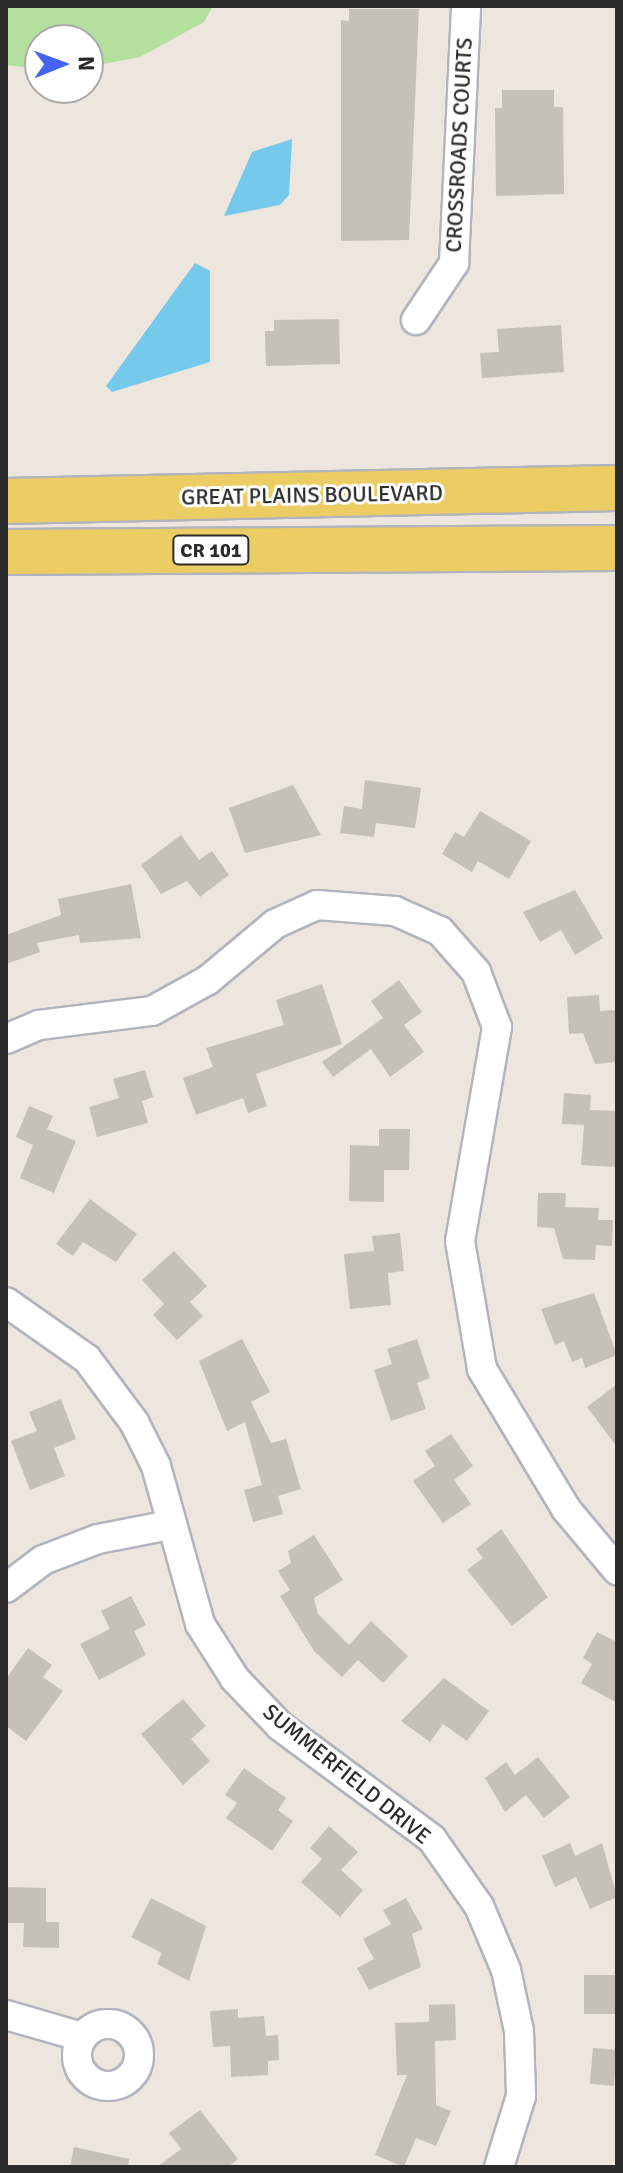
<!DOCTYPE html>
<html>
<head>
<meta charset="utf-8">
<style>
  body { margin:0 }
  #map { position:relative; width:623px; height:2173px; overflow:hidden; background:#ece6de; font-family:Signika,sans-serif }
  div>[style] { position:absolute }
  .green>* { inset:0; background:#b3e09d }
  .water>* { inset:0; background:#75c9ea }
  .building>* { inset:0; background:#c5c0b9; transform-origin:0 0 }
  .roads { filter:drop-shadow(2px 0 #b1b4be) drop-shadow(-2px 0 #b1b4be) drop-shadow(0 2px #b1b4be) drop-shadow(0 -2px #b1b4be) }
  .street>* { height:28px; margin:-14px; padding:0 14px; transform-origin:14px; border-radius:14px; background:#fff }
  .street>.ring { margin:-14px; padding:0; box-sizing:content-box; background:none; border:28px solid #fff; border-radius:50% }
  .primary>* { height:44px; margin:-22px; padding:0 22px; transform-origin:22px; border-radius:22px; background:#ebcd64 }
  span { translate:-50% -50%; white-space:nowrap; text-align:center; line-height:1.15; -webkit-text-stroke:6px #fff; paint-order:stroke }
  .shield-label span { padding:2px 6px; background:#fff; border:2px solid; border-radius:6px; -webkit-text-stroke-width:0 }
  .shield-label { font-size:20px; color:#2b2b2b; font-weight:700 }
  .street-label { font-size:22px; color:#2b2b2b }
  .frame { position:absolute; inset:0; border:8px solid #2b2b2b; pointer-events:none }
  .north { position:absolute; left:24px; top:24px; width:80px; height:80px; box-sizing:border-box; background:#fff; border:2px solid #aaa; border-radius:50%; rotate:89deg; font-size:22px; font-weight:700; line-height:32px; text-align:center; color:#2b2b2b }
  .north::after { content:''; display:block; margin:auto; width:28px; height:36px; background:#4562f2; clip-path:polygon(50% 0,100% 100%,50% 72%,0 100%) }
</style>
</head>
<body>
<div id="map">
  <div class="green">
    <i style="clip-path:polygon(6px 6px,213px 6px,204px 22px,140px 57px,88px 67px,88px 40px,40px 40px,40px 69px,6px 65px)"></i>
  </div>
  <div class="water">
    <i style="clip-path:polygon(292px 139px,289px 195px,280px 205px,224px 216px,252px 152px)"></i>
    <i style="clip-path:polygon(195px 263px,210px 271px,210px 362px,112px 392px,106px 386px)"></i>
  </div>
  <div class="building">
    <i style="clip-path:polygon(349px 9px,419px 9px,409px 240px,341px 241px,341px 20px,349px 21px)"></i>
    <i style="clip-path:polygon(502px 90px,554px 90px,554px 107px,563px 107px,564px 194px,496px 196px,495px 108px,502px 108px)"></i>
    <i style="clip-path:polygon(339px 319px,340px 364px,266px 366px,265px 331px,274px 331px,274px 320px)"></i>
    <i style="clip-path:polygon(561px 325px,564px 372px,482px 378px,480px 353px,499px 352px,497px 329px)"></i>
    <i style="clip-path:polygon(365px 780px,421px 788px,415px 828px,376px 823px,374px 837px,340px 833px,344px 806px,362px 809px)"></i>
    <i style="clip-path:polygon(293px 785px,321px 835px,245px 853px,229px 808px)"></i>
    <i style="clip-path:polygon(480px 811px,531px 841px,509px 879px,478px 861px,472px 872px,442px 854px,455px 832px,464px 837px)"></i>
    <i style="clip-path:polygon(181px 835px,199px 860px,212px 851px,229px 875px,200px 897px,187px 881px,161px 894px,141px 865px)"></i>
    <i style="clip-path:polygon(131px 884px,141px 938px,80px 943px,79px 935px,37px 943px,40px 952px,6px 964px,6px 935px,61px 915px,58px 899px)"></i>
    <i style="clip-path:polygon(575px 890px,603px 938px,575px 955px,561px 930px,540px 942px,523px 912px)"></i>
    <i style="clip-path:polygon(399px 980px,422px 1012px,404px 1025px,424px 1052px,390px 1077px,371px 1049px,333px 1077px,322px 1062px,383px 1018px,371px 1001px)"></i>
    <i style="clip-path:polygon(322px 984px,342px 1044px,256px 1074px,267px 1106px,248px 1113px,243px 1098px,196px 1115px,183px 1078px,213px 1067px,206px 1048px,284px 1025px,276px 1000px)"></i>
    <i style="clip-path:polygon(599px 995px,600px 1011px,617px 1010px,617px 1062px,595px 1064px,583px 1033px,569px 1034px,567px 997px)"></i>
    <i style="clip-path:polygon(145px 1070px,153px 1097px,142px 1101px,148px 1123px,97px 1137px,89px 1107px,119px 1098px,113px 1079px)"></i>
    <i style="clip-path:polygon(564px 1093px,591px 1095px,590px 1110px,617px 1111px,617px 1167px,581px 1165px,584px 1125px,562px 1124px)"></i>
    <i style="clip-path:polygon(29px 1106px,53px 1116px,47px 1129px,76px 1141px,54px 1193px,20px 1178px,33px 1145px,16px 1137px)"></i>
    <i style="clip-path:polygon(379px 1129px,410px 1129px,409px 1170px,384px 1170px,384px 1202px,349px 1201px,350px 1145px,379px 1146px)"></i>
    <i style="clip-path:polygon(538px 1193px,566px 1193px,565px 1207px,599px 1208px,598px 1220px,613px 1220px,612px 1246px,596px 1245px,595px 1260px,563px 1259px,554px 1228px,537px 1227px)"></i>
    <i style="clip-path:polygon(90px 1199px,137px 1234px,116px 1262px,83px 1242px,73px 1256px,56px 1244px)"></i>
    <i style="clip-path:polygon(400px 1233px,404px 1271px,388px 1273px,391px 1305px,350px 1309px,344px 1254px,374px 1251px,372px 1236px)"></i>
    <i style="clip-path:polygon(174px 1251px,207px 1286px,190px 1302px,203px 1316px,177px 1340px,153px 1315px,164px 1304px,142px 1280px)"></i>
    <i style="clip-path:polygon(594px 1293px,617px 1355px,585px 1368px,582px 1358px,572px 1362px,564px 1341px,555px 1345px,541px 1309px)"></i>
    <i style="clip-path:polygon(242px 1339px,270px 1392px,251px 1402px,271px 1443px,286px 1439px,301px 1489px,278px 1496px,283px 1514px,253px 1522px,244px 1490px,262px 1485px,245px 1422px,227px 1431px,199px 1361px)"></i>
    <i style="clip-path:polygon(417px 1339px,430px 1378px,417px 1383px,426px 1409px,391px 1421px,374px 1370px,392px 1364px,387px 1349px)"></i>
    <i style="clip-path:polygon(617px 1384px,617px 1447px,587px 1407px)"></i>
    <i style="clip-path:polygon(61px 1399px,76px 1439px,54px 1448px,65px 1476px,30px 1490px,11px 1441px,37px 1431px,29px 1412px)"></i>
    <i style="clip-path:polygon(451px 1434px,473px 1466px,454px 1480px,471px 1504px,443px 1523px,413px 1481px,435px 1466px,425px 1451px)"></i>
    <i style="clip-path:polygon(501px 1529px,548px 1597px,512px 1626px,467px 1570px,483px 1558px,476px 1549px)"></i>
    <i style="clip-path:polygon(314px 1535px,343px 1580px,314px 1598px,318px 1614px,349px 1645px,371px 1621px,408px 1656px,383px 1683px,358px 1660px,342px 1677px,314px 1651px,280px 1596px,290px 1590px,278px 1571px,291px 1563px,288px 1551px)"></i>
    <i style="clip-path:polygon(131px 1596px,146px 1625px,134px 1631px,146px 1655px,99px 1680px,80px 1644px,110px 1629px,101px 1611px)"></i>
    <i style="clip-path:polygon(597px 1632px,617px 1642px,617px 1703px,581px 1683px,592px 1664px,583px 1658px)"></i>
    <i style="clip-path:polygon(28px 1648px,52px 1665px,43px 1677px,63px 1691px,26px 1741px,6px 1726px,6px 1679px)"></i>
    <i style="clip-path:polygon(444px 1678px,489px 1711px,467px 1741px,443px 1724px,430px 1742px,401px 1721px)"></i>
    <i style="clip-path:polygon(183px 1699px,206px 1726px,191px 1739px,210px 1761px,183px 1785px,141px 1734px)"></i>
    <i style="clip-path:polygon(538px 1757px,570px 1797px,544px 1818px,526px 1795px,505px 1812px,485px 1778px,506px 1762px,515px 1775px)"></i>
    <i style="clip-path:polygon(244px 1768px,286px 1798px,278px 1810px,293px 1821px,272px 1851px,226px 1818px,237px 1803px,225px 1795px)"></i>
    <i style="clip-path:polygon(329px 1826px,358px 1852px,341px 1870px,363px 1890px,340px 1917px,301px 1882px,322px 1859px,310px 1848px)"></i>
    <i style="clip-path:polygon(570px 1843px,575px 1856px,602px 1843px,617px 1897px,590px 1909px,576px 1877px,555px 1887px,542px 1856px)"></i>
    <i style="clip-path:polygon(6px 1887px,46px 1888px,46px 1922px,59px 1922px,59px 1948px,23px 1947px,24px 1923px,6px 1923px)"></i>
    <i style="clip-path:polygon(151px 1898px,206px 1926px,189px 1981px,157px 1964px,162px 1953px,131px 1937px)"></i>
    <i style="clip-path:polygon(406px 1898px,423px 1929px,412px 1934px,421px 1967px,369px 1990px,357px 1968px,374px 1959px,363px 1939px,391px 1924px,383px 1910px)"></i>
    <i style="left:617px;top:1975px;width:39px;height:33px;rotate:90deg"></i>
    <i style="clip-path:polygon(455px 2004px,456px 2040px,435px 2041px,436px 2105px,451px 2111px,436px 2146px,416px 2138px,404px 2167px,375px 2155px,407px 2075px,397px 2075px,395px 2023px,429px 2022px,429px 2005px)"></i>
    <i style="clip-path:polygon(238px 2009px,238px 2018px,264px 2016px,266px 2036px,278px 2035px,279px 2060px,268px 2061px,268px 2075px,231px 2077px,230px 2046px,213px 2047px,210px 2011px)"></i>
    <i style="left:593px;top:2048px;width:24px;height:36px;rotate:5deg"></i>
    <i style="clip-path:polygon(200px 2110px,238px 2159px,228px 2167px,157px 2167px,181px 2149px,169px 2133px)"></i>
    <i style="clip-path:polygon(74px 2147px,129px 2159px,128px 2167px,70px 2167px)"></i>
  </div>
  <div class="roads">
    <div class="street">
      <i style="left:416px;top:320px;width:69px;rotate:-56.3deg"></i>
      <i style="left:454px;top:263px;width:257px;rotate:-87.3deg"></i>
      <i style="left:6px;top:1039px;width:36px;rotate:-23deg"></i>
      <i style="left:39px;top:1025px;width:114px;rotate:-7.1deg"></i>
      <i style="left:152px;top:1011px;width:64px;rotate:-29deg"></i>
      <i style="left:208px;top:980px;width:87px;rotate:-39.9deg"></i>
      <i style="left:275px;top:924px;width:46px;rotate:-24.3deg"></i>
      <i style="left:317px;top:905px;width:78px;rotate:4.4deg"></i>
      <i style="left:395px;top:911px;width:49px;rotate:24deg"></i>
      <i style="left:440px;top:931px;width:55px;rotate:48.7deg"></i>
      <i style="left:476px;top:972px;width:59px;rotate:69.1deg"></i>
      <i style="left:497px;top:1027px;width:217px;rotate:99.8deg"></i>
      <i style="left:460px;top:1241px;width:130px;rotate:80.2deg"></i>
      <i style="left:482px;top:1369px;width:163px;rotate:59deg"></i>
      <i style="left:566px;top:1509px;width:80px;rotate:50.1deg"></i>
      <i style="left:6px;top:1302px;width:99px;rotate:35.1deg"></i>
      <i style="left:87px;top:1359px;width:79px;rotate:53.3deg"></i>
      <i style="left:134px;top:1422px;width:49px;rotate:63.4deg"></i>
      <i style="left:156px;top:1466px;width:164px;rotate:74.4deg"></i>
      <i style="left:200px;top:1624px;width:65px;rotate:57.5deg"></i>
      <i style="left:235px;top:1679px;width:65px;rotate:46.2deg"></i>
      <i style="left:280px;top:1726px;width:189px;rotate:36.6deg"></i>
      <i style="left:432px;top:1839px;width:82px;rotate:55deg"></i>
      <i style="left:479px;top:1906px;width:69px;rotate:67.1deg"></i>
      <i style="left:506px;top:1970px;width:62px;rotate:78deg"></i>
      <i style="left:519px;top:2031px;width:65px;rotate:88.2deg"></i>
      <i style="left:521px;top:2096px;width:74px;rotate:107.2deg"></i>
      <i style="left:6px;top:1588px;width:46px;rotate:-37.1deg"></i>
      <i style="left:43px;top:1560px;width:59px;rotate:-20.9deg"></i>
      <i style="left:98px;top:1539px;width:73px;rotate:-11deg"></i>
      <i style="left:6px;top:2015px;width:79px;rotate:16.1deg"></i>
      <i class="ring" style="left:77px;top:2024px;width:34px;height:34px"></i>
    </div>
    <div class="primary">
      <i style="left:6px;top:501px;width:611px;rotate:-1.22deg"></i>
      <i style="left:6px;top:552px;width:611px;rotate:-0.38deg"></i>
    </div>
  </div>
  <div class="shield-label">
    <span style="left:211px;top:550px">CR 101</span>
  </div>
  <div class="street-label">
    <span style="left:459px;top:145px;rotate:-87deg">CROSSROADS COURTS</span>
    <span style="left:312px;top:495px;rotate:-1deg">GREAT PLAINS BOULEVARD</span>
    <span style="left:347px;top:1774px;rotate:39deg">SUMMERFIELD DRIVE</span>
  </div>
  <div class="frame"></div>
  <div class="north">N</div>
</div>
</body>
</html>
